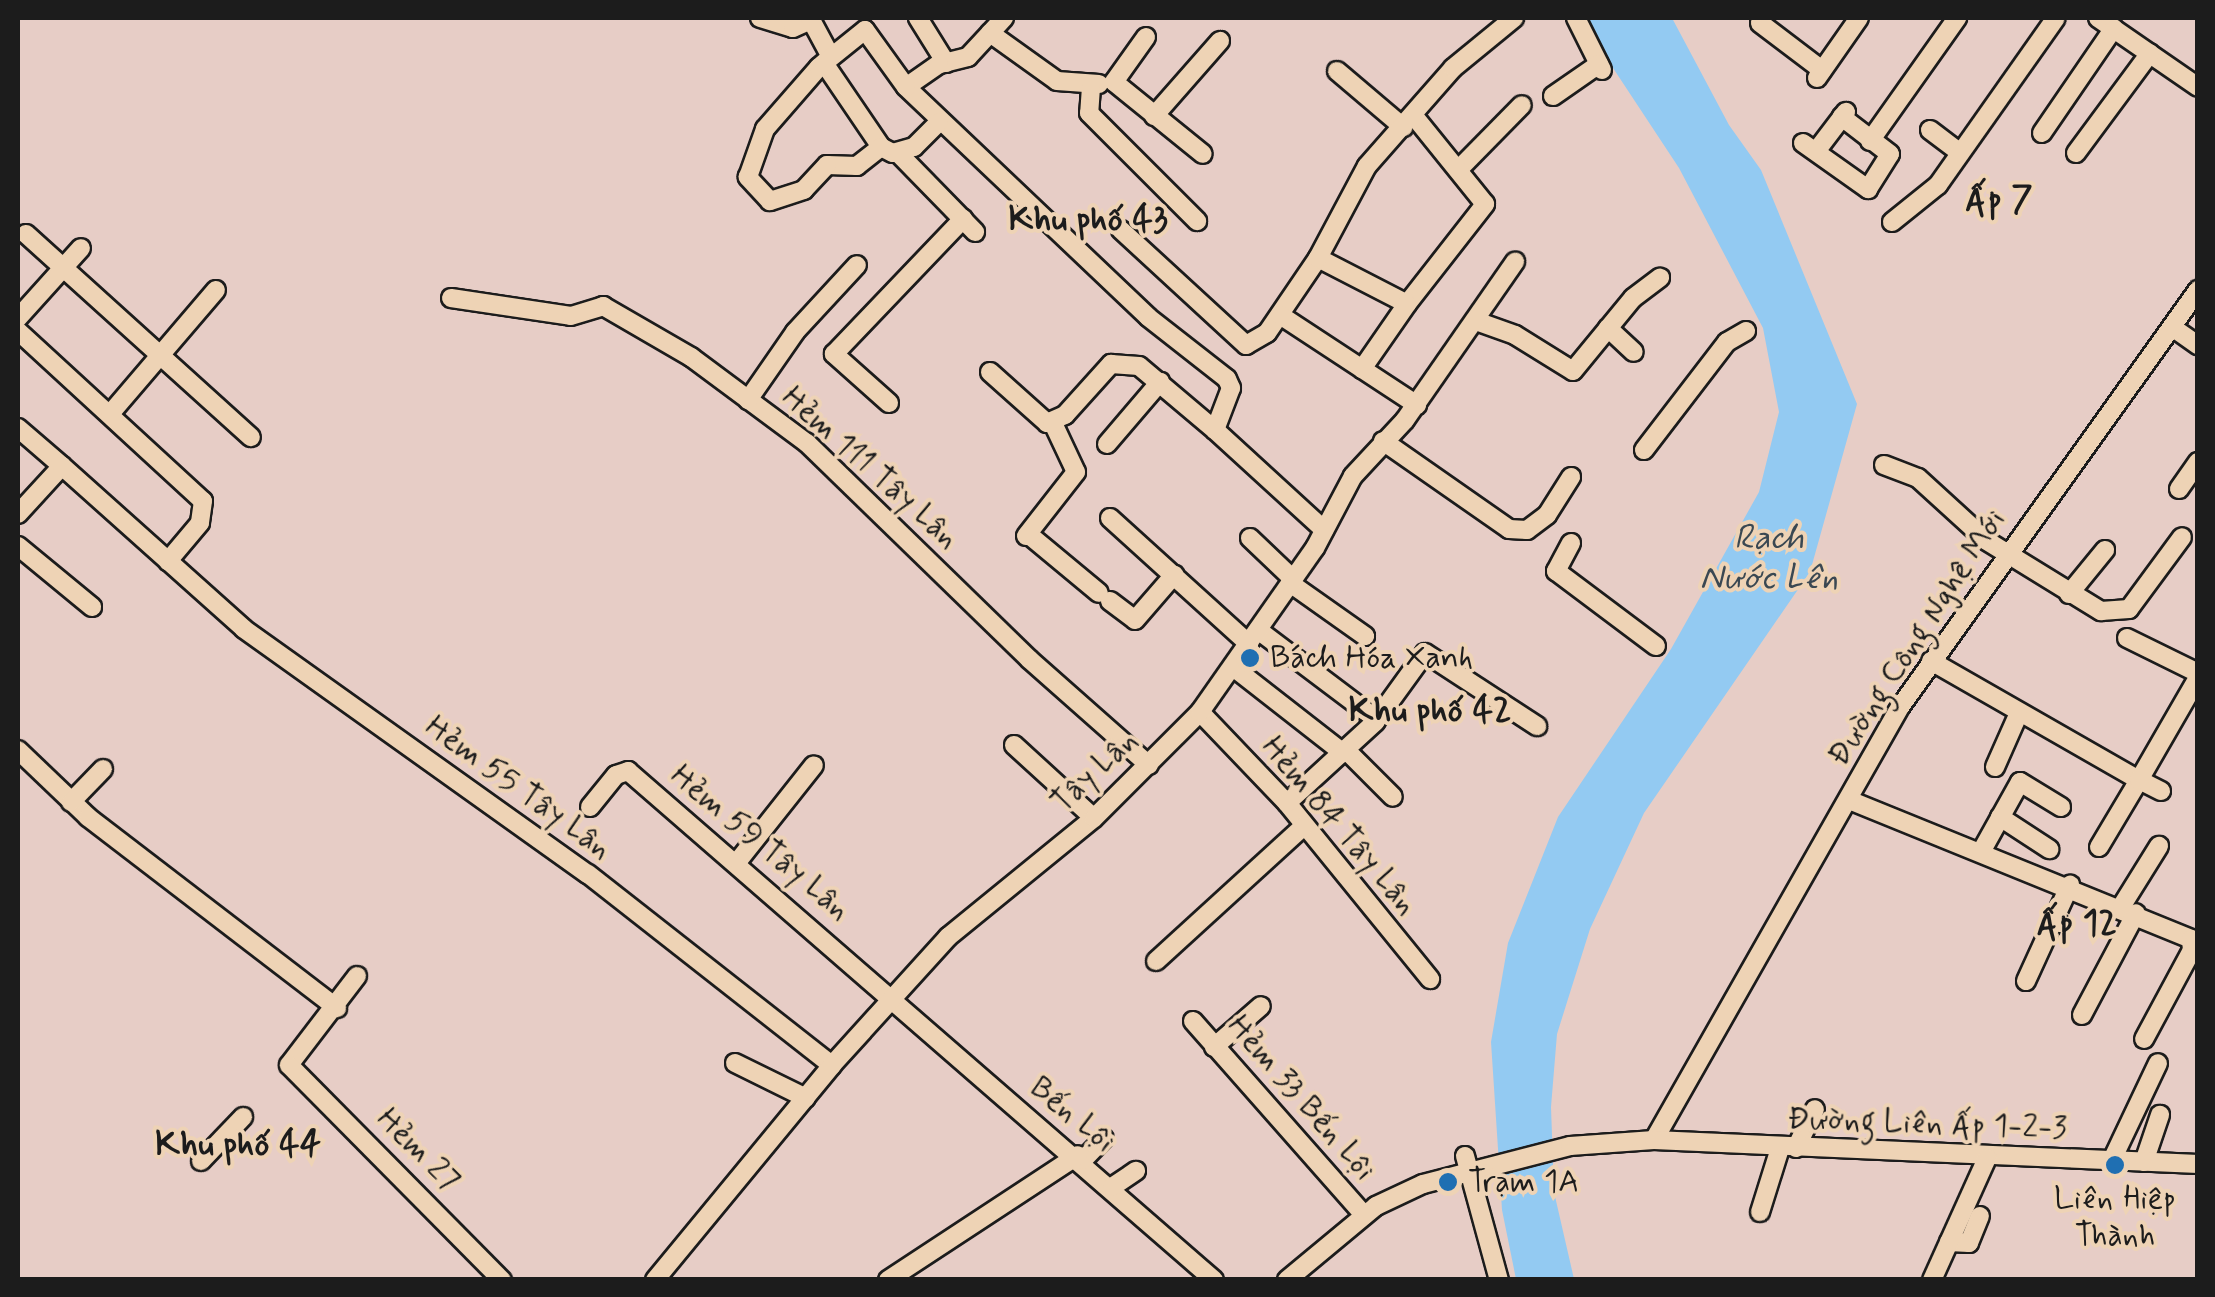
<!DOCTYPE html>
<html>
<head>
<meta charset="utf-8">
<style>
  body { margin:0 }
  #map { position:relative; width:2215px; height:1297px; overflow:hidden; background:#e7cdc6; font-family:Mynerve,sans-serif }
  div>[style] { position:absolute }
  .water>* { inset:0; background:#93caf2 }
  .roads { filter:drop-shadow(2px 0 #1c1c1c) drop-shadow(-2px 0 #1c1c1c) drop-shadow(0 2px #1c1c1c) drop-shadow(0 -2px #1c1c1c) }
  .minor>* { height:18px; margin:-9px; padding:0 9px; transform-origin:9px; border-radius:9px; background:#eed3b5 }
  .dots>* { width:28px; height:28px; translate:-50% -50%; box-sizing:border-box; border:5px solid #eed3b5; border-radius:50% }
  span { translate:-50% -50%; white-space:nowrap; text-align:center; line-height:1.15; -webkit-text-stroke:8px #eed3b5; paint-order:stroke }
  .street-label { font-size:32px; color:#1c1c1c }
  .poi-label { font-size:32px; color:#1c1c1c }
  .left { translate:0 -50%; text-align:left }
  .neighbourhood-label { font-size:35px; color:#1c1c1c; font-weight:700 }
  .water-label { font-size:35px; color:#3a4852; font-style:italic }
  .frame { position:absolute; inset:0; border:20px solid #1c1c1c; pointer-events:none }
</style>
</head>
<body>
<div id="map">
  <div class="water">
    <i style="clip-path:polygon(1580px 18px,1672px 18px,1729px 125px,1761px 170px,1857px 404px,1810px 572px,1644px 813px,1590px 929px,1557px 1034px,1551px 1107px,1554px 1192px,1574px 1279px,1516px 1279px,1502px 1210px,1491px 1042px,1508px 943px,1558px 817px,1671px 649px,1759px 492px,1779px 412px,1763px 328px,1679px 168px)"></i>
  </div>
  <div class="roads">
    <div class="minor">
      <i style="left:760px;top:18px;width:34px;rotate:17deg"></i>
      <i style="left:793px;top:28px;width:17px;rotate:-24deg"></i>
      <i style="left:810px;top:18px;width:44px;rotate:61.7deg"></i>
      <i style="left:918px;top:18px;width:53px;rotate:58.1deg"></i>
      <i style="left:1004px;top:18px;width:53px;rotate:132.7deg"></i>
      <i style="left:968px;top:57px;width:30px;rotate:166deg"></i>
      <i style="left:939px;top:64px;width:40px;rotate:145.1deg"></i>
      <i style="left:906px;top:87px;width:334px;rotate:43.5deg"></i>
      <i style="left:1148px;top:317px;width:100px;rotate:38.1deg"></i>
      <i style="left:1227px;top:379px;width:10px;rotate:66deg"></i>
      <i style="left:1231px;top:388px;width:45px;rotate:110.9deg"></i>
      <i style="left:1215px;top:430px;width:148px;rotate:42.5deg"></i>
      <i style="left:1576px;top:18px;width:58px;rotate:63.4deg"></i>
      <i style="left:2098px;top:18px;width:121px;rotate:34.6deg"></i>
      <i style="left:1760px;top:23px;width:78px;rotate:37.2deg"></i>
      <i style="left:990px;top:33px;width:82px;rotate:35.6deg"></i>
      <i style="left:1057px;top:81px;width:42px;rotate:4.1deg"></i>
      <i style="left:1146px;top:37px;width:55px;rotate:125.4deg"></i>
      <i style="left:1114px;top:82px;width:114px;rotate:39deg"></i>
      <i style="left:824px;top:63px;width:102px;rotate:55.8deg"></i>
      <i style="left:881px;top:147px;width:13px;rotate:27deg"></i>
      <i style="left:893px;top:153px;width:22px;rotate:-16deg"></i>
      <i style="left:914px;top:147px;width:35px;rotate:-45deg"></i>
      <i style="left:1337px;top:71px;width:87px;rotate:40.3deg"></i>
      <i style="left:1817px;top:78px;width:73px;rotate:-55deg"></i>
      <i style="left:1091px;top:87px;width:26px;rotate:94deg"></i>
      <i style="left:1089px;top:113px;width:153px;rotate:45deg"></i>
      <i style="left:1553px;top:96px;width:56px;rotate:-34.8deg"></i>
      <i style="left:1154px;top:116px;width:100px;rotate:-48.7deg"></i>
      <i style="left:1930px;top:130px;width:35px;rotate:37deg"></i>
      <i style="left:2042px;top:133px;width:127px;rotate:-55.6deg"></i>
      <i style="left:1870px;top:141px;width:151px;rotate:-54.7deg"></i>
      <i style="left:1803px;top:143px;width:80px;rotate:35.3deg"></i>
      <i style="left:1868px;top:189px;width:41px;rotate:-57.8deg"></i>
      <i style="left:1890px;top:154px;width:61px;rotate:-142.4deg"></i>
      <i style="left:881px;top:147px;width:31px;rotate:142deg"></i>
      <i style="left:857px;top:166px;width:30px;rotate:-178deg"></i>
      <i style="left:827px;top:165px;width:34px;rotate:133deg"></i>
      <i style="left:804px;top:190px;width:36px;rotate:162deg"></i>
      <i style="left:770px;top:201px;width:33px;rotate:-133deg"></i>
      <i style="left:748px;top:177px;width:51px;rotate:-70.5deg"></i>
      <i style="left:765px;top:129px;width:82px;rotate:-48.9deg"></i>
      <i style="left:819px;top:67px;width:59px;rotate:-38.8deg"></i>
      <i style="left:865px;top:30px;width:70px;rotate:54.3deg"></i>
      <i style="left:1817px;top:150px;width:48px;rotate:-52.7deg"></i>
      <i style="left:2076px;top:153px;width:124px;rotate:-53.5deg"></i>
      <i style="left:899px;top:154px;width:109px;rotate:45.7deg"></i>
      <i style="left:1460px;top:168px;width:88px;rotate:-45.5deg"></i>
      <i style="left:1892px;top:222px;width:59px;rotate:-38.8deg"></i>
      <i style="left:1938px;top:185px;width:204px;rotate:-54.8deg"></i>
      <i style="left:1121px;top:230px;width:170px;rotate:42.6deg"></i>
      <i style="left:1246px;top:345px;width:24px;rotate:-30deg"></i>
      <i style="left:1267px;top:333px;width:91px;rotate:-55.8deg"></i>
      <i style="left:1318px;top:258px;width:100px;rotate:27.3deg"></i>
      <i style="left:1407px;top:304px;width:127px;rotate:-52deg"></i>
      <i style="left:1485px;top:204px;width:113px;rotate:-128.9deg"></i>
      <i style="left:26px;top:234px;width:303px;rotate:42.1deg"></i>
      <i style="left:1318px;top:258px;width:104px;rotate:-62deg"></i>
      <i style="left:1367px;top:166px;width:130px;rotate:-48.7deg"></i>
      <i style="left:1453px;top:68px;width:79px;rotate:-39.3deg"></i>
      <i style="left:451px;top:298px;width:121px;rotate:8.5deg"></i>
      <i style="left:571px;top:316px;width:34px;rotate:-17deg"></i>
      <i style="left:603px;top:306px;width:102px;rotate:30.1deg"></i>
      <i style="left:691px;top:357px;width:144px;rotate:36.6deg"></i>
      <i style="left:807px;top:443px;width:310px;rotate:44.2deg"></i>
      <i style="left:1029px;top:659px;width:160px;rotate:41.5deg"></i>
      <i style="left:1280px;top:315px;width:164px;rotate:33.3deg"></i>
      <i style="left:18px;top:318px;width:94px;rotate:-48deg"></i>
      <i style="left:1476px;top:321px;width:41px;rotate:19.7deg"></i>
      <i style="left:1515px;top:335px;width:68px;rotate:31.8deg"></i>
      <i style="left:1573px;top:371px;width:94px;rotate:-50.6deg"></i>
      <i style="left:1633px;top:298px;width:34px;rotate:-37deg"></i>
      <i style="left:2172px;top:327px;width:32px;rotate:35deg"></i>
      <i style="left:1608px;top:328px;width:35px;rotate:43deg"></i>
      <i style="left:18px;top:331px;width:251px;rotate:42.6deg"></i>
      <i style="left:203px;top:501px;width:22px;rotate:98deg"></i>
      <i style="left:200px;top:523px;width:50px;rotate:130.1deg"></i>
      <i style="left:1362px;top:369px;width:79px;rotate:-55.3deg"></i>
      <i style="left:990px;top:372px;width:76px;rotate:41.8deg"></i>
      <i style="left:1047px;top:423px;width:20px;rotate:-24deg"></i>
      <i style="left:1065px;top:415px;width:69px;rotate:-48deg"></i>
      <i style="left:1111px;top:364px;width:28px;rotate:4deg"></i>
      <i style="left:1139px;top:366px;width:99px;rotate:40.1deg"></i>
      <i style="left:748px;top:400px;width:83px;rotate:-55.3deg"></i>
      <i style="left:795px;top:332px;width:91px;rotate:-47.2deg"></i>
      <i style="left:889px;top:403px;width:74px;rotate:-138.3deg"></i>
      <i style="left:834px;top:354px;width:187px;rotate:-46.3deg"></i>
      <i style="left:110px;top:414px;width:163px;rotate:-49.5deg"></i>
      <i style="left:18px;top:428px;width:58px;rotate:40.8deg"></i>
      <i style="left:62px;top:466px;width:65px;rotate:132.5deg"></i>
      <i style="left:1383px;top:441px;width:154px;rotate:34.9deg"></i>
      <i style="left:1509px;top:529px;width:18px;rotate:3deg"></i>
      <i style="left:1527px;top:530px;width:25px;rotate:-37deg"></i>
      <i style="left:1547px;top:515px;width:45px;rotate:-57.7deg"></i>
      <i style="left:1107px;top:444px;width:82px;rotate:-49.5deg"></i>
      <i style="left:1644px;top:450px;width:136px;rotate:-52.5deg"></i>
      <i style="left:1727px;top:342px;width:22px;rotate:-30deg"></i>
      <i style="left:1884px;top:465px;width:36px;rotate:21deg"></i>
      <i style="left:1918px;top:478px;width:93px;rotate:42.4deg"></i>
      <i style="left:1987px;top:541px;width:134px;rotate:31.6deg"></i>
      <i style="left:2101px;top:611px;width:28px;rotate:-4deg"></i>
      <i style="left:2129px;top:609px;width:89px;rotate:-53.6deg"></i>
      <i style="left:62px;top:466px;width:244px;rotate:41.8deg"></i>
      <i style="left:244px;top:629px;width:422px;rotate:35.5deg"></i>
      <i style="left:588px;top:874px;width:310px;rotate:38.1deg"></i>
      <i style="left:2179px;top:489px;width:33px;rotate:-55deg"></i>
      <i style="left:1110px;top:518px;width:188px;rotate:42.2deg"></i>
      <i style="left:1028px;top:534px;width:92px;rotate:39.7deg"></i>
      <i style="left:1026px;top:536px;width:81px;rotate:-52deg"></i>
      <i style="left:1076px;top:472px;width:56px;rotate:-115.2deg"></i>
      <i style="left:1250px;top:538px;width:59px;rotate:43.6deg"></i>
      <i style="left:1571px;top:543px;width:32px;rotate:118deg"></i>
      <i style="left:1556px;top:571px;width:125px;rotate:36.9deg"></i>
      <i style="left:18px;top:546px;width:96px;rotate:39.5deg"></i>
      <i style="left:1290px;top:583px;width:92px;rotate:35.2deg"></i>
      <i style="left:2069px;top:594px;width:57px;rotate:-50.7deg"></i>
      <i style="left:1110px;top:601px;width:31px;rotate:37deg"></i>
      <i style="left:1135px;top:620px;width:60px;rotate:-49.1deg"></i>
      <i style="left:1258px;top:630px;width:148px;rotate:37deg"></i>
      <i style="left:2127px;top:638px;width:79px;rotate:26.2deg"></i>
      <i style="left:1931px;top:661px;width:240px;rotate:29.8deg"></i>
      <i style="left:2139px;top:780px;width:78px;rotate:120.8deg"></i>
      <i style="left:1233px;top:667px;width:140px;rotate:38deg"></i>
      <i style="left:1200px;top:712px;width:126px;rotate:46.3deg"></i>
      <i style="left:1287px;top:803px;width:227px;rotate:50.9deg"></i>
      <i style="left:1014px;top:745px;width:108px;rotate:42.4deg"></i>
      <i style="left:18px;top:750px;width:97px;rotate:43.7deg"></i>
      <i style="left:88px;top:817px;width:314px;rotate:37.5deg"></i>
      <i style="left:1346px;top:750px;width:66px;rotate:45deg"></i>
      <i style="left:1995px;top:767px;width:57px;rotate:-66.1deg"></i>
      <i style="left:2161px;top:791px;width:25px;rotate:-153deg"></i>
      <i style="left:2139px;top:780px;width:118px;rotate:-60deg"></i>
      <i style="left:1849px;top:800px;width:369px;rotate:22.1deg"></i>
      <i style="left:2191px;top:939px;width:11px;rotate:85deg"></i>
      <i style="left:2192px;top:950px;width:101px;rotate:118.3deg"></i>
      <i style="left:71px;top:802px;width:46px;rotate:-45.9deg"></i>
      <i style="left:1287px;top:803px;width:120px;rotate:-42.6deg"></i>
      <i style="left:1375px;top:722px;width:85px;rotate:-54.1deg"></i>
      <i style="left:1425px;top:653px;width:134px;rotate:33.1deg"></i>
      <i style="left:590px;top:807px;width:41px;rotate:-50.9deg"></i>
      <i style="left:616px;top:775px;width:13px;rotate:-18deg"></i>
      <i style="left:628px;top:771px;width:776px;rotate:40.98deg"></i>
      <i style="left:2000px;top:817px;width:59px;rotate:33.1deg"></i>
      <i style="left:1981px;top:852px;width:80px;rotate:-60.9deg"></i>
      <i style="left:2020px;top:782px;width:48px;rotate:31.4deg"></i>
      <i style="left:738px;top:861px;width:122px;rotate:-51.6deg"></i>
      <i style="left:2121px;top:907px;width:72px;rotate:-58.1deg"></i>
      <i style="left:1156px;top:961px;width:200px;rotate:-42.4deg"></i>
      <i style="left:357px;top:976px;width:112px;rotate:127.4deg"></i>
      <i style="left:289px;top:1065px;width:303px;rotate:45.3deg"></i>
      <i style="left:2026px;top:981px;width:106px;rotate:-65.4deg"></i>
      <i style="left:2082px;top:1015px;width:115px;rotate:-62.1deg"></i>
      <i style="left:1193px;top:1021px;width:259px;rotate:48.6deg"></i>
      <i style="left:1214px;top:1047px;width:62px;rotate:-41.1deg"></i>
      <i style="left:735px;top:1063px;width:79px;rotate:26.2deg"></i>
      <i style="left:1654px;top:1140px;width:498px;rotate:-60.4deg"></i>
      <i style="left:1900px;top:707px;width:513px;rotate:-54.45deg"></i>
      <i style="left:1796px;top:1148px;width:43px;rotate:-64deg"></i>
      <i style="left:1465px;top:1156px;width:129px;rotate:74.7deg"></i>
      <i style="left:1083px;top:1160px;width:30px;rotate:-46deg"></i>
      <i style="left:2112px;top:1160px;width:107px;rotate:-64.6deg"></i>
      <i style="left:201px;top:1161px;width:61px;rotate:-46.3deg"></i>
      <i style="left:2144px;top:1162px;width:50px;rotate:-71.2deg"></i>
      <i style="left:1112px;top:1187px;width:29px;rotate:-34deg"></i>
      <i style="left:1760px;top:1212px;width:67px;rotate:-72.6deg"></i>
      <i style="left:1949px;top:1242px;width:20px;rotate:3deg"></i>
      <i style="left:1969px;top:1243px;width:29px;rotate:-68deg"></i>
      <i style="left:655px;top:1280px;width:278px;rotate:-50.5deg"></i>
      <i style="left:832px;top:1065px;width:173px;rotate:-47.8deg"></i>
      <i style="left:948px;top:937px;width:188px;rotate:-39.2deg"></i>
      <i style="left:1094px;top:818px;width:150px;rotate:-45deg"></i>
      <i style="left:1200px;top:712px;width:200px;rotate:-55deg"></i>
      <i style="left:1315px;top:548px;width:81px;rotate:-62.2deg"></i>
      <i style="left:1353px;top:476px;width:76px;rotate:-47.1deg"></i>
      <i style="left:1405px;top:420px;width:193px;rotate:-55.2deg"></i>
      <i style="left:888px;top:1280px;width:227px;rotate:-33.3deg"></i>
      <i style="left:1287px;top:1280px;width:116px;rotate:-39.7deg"></i>
      <i style="left:1376px;top:1206px;width:52px;rotate:-25.1deg"></i>
      <i style="left:1423px;top:1184px;width:152px;rotate:-14.5deg"></i>
      <i style="left:1570px;top:1146px;width:84px;rotate:-4.1deg"></i>
      <i style="left:1654px;top:1140px;width:545px;rotate:2.53deg"></i>
      <i style="left:1932px;top:1280px;width:134px;rotate:-65.7deg"></i>
    </div>
  </div>
  <div class="dots">
    <i style="left:1250px;top:658px;background:#1f6fb2"></i>
    <i style="left:2115px;top:1165px;background:#1f6fb2"></i>
    <i style="left:1448px;top:1182px;background:#1f6fb2"></i>
  </div>
  <div class="street-label">
    <span style="left:870px;top:468px;rotate:42deg">Hẻm 111 Tây Lân</span>
    <span style="left:1917px;top:638px;rotate:-57deg">Đường Công Nghệ Mới</span>
    <span style="left:1095px;top:772px;rotate:-43deg">Tây Lân</span>
    <span style="left:518px;top:788px;rotate:36deg">Hẻm 55 Tây Lân</span>
    <span style="left:1339px;top:826px;rotate:50deg">Hẻm 84 Tây Lân</span>
    <span style="left:760px;top:843px;rotate:40deg">Hẻm 59 Tây Lân</span>
    <span style="left:1301px;top:1098px;rotate:49deg">Hẻm 33 Bến Lội</span>
    <span style="left:1072px;top:1115px;rotate:39deg">Bến Lội</span>
    <span style="left:1927px;top:1124px;rotate:2deg">Đường Liên Ấp 1-2-3</span>
    <span style="left:418px;top:1150px;rotate:45deg">Hẻm 27</span>
  </div>
  <div class="poi-label">
    <span class="left" style="left:1270px;top:658px">Bách Hóa Xanh</span>
    <span class="left" style="left:1468px;top:1182px">Trạm 1A</span>
    <span style="left:2115px;top:1218px">Liên Hiệp<br>Thành</span>
  </div>
  <div class="neighbourhood-label">
    <span style="left:1999px;top:200px">Ấp 7</span>
    <span style="left:1088px;top:220px">Khu phố 43</span>
    <span style="left:1430px;top:711px">Khu phố 42</span>
    <span style="left:2077px;top:924px">Ấp 12</span>
    <span style="left:238px;top:1145px">Khu phố 44</span>
  </div>
  <div class="water-label">
    <span style="left:1769px;top:558px">Rạch<br>Nước Lên</span>
  </div>
  <div class="frame"></div>
</div>
</body>
</html>
